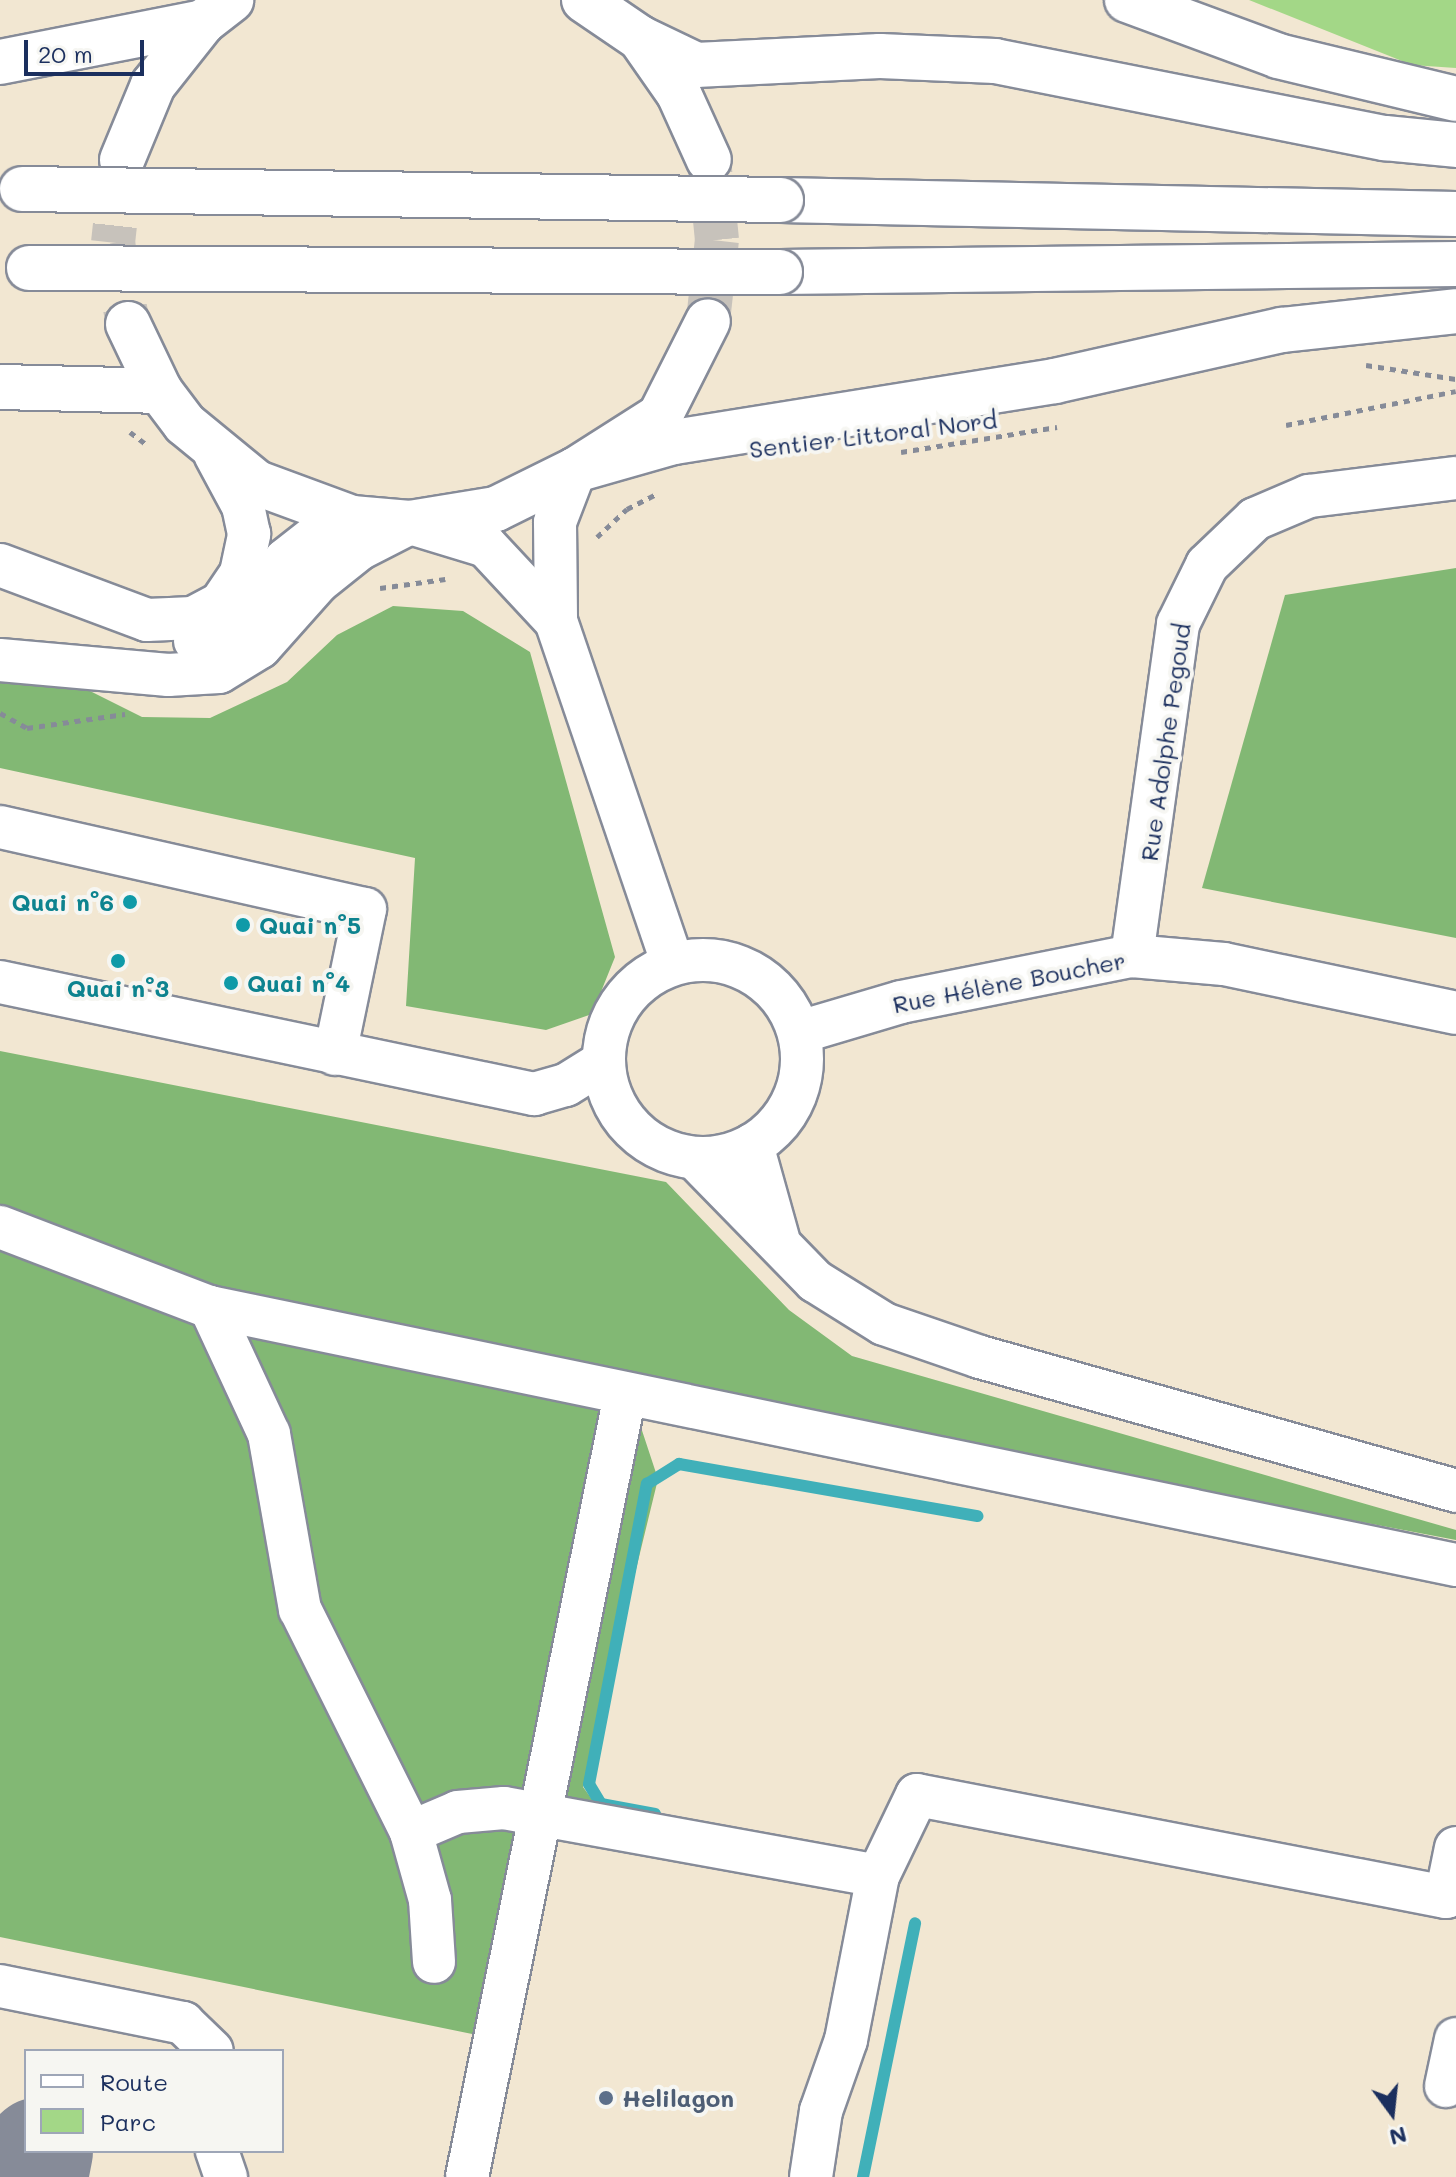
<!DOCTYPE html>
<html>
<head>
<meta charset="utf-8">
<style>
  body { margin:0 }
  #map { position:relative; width:1456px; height:2177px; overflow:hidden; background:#f2e7d2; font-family:Mali,sans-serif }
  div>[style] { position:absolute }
  .green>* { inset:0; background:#a3d787 }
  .forest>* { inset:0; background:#82b874 }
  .stream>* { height:12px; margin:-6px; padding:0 6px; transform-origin:6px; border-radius:6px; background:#40b0b9 }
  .taxiway>* { height:108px; margin:-54px; padding:0 54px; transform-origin:54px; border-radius:54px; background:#868b98 }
  .major-tunnel>* { height:44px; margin-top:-22px; transform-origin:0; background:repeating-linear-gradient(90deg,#c7c2bb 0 44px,transparent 0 66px) }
  .path>* { height:5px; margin-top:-2.5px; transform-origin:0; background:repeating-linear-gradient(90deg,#868b98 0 6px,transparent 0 12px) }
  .roads { filter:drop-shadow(2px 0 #868b98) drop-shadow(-2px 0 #868b98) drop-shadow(0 2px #868b98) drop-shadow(0 -2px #868b98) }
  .minor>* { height:42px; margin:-21px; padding:0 21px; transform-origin:21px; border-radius:21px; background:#fff }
  .minor>.ring { margin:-21px; padding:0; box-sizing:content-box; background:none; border:42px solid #fff; border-radius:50% }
  .major>* { height:44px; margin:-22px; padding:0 22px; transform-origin:22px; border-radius:22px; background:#fff }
  .highway>* { height:44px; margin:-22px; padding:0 22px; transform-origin:22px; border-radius:22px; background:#fff }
  .bridges { filter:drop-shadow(2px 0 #868b98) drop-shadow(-2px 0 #868b98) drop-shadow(0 2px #868b98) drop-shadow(0 -2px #868b98) }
  .highway-bridge>* { height:44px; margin:-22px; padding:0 22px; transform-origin:22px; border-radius:22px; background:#fff }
  .dots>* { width:22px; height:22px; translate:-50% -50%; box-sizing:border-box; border:4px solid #f6f6f2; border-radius:50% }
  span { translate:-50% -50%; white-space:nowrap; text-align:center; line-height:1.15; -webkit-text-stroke:8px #f6f6f2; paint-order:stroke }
  .street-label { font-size:24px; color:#1b2f5e }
  .culture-label { font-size:24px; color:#0d838f; font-weight:700 }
  .right { translate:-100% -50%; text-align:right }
  .left { translate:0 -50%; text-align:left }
  .service-label { font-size:24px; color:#4e5e75; font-weight:700 }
  .legend { position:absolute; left:24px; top:2049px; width:260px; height:104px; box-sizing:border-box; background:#f6f6f2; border:2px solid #9ea6b7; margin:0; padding:10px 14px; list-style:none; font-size:24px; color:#1b2f5e }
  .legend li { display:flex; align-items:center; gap:16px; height:40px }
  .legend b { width:40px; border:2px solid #9ea6b7 }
  .north { position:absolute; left:1352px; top:2073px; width:80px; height:80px; -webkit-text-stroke:6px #f6f6f2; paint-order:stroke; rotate:165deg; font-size:22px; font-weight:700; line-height:32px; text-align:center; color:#1b2f5e }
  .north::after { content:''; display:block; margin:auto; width:28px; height:36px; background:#1b2f5e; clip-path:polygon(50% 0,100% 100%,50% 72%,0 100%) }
  .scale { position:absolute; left:24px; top:40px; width:120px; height:36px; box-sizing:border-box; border:4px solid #1b2f5e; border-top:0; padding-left:10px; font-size:24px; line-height:28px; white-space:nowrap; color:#1b2f5e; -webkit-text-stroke:6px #f6f6f2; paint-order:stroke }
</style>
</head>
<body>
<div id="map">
  <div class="green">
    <i style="clip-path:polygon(1249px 0,1456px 0,1456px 68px,1412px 65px)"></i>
  </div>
  <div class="forest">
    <i style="clip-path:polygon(1456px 568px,1456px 938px,1202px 888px,1285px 595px)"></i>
    <i style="clip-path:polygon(393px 606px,463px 611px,530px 652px,615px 957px,592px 1014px,546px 1030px,406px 1006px,415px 858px,0 768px,0 646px,142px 717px,210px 718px,287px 682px,337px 635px)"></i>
    <i style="clip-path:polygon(0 1051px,666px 1182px,789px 1310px,852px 1356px,1456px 1530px,1456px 1540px,626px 1382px,658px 1479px,583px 1787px,599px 1809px,556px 1826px,477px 2035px,0 1937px)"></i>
  </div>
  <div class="stream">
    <i style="left:655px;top:1814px;width:55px;rotate:-169.5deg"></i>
    <i style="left:601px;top:1804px;width:23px;rotate:-121deg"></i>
    <i style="left:589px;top:1784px;width:306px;rotate:-79.1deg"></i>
    <i style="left:647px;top:1484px;width:38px;rotate:-32deg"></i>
    <i style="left:679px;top:1464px;width:303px;rotate:9.9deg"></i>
    <i style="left:863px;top:2177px;width:259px;rotate:-78.4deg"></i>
  </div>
  <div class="taxiway">
    <i style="left:34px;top:2177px;width:26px;rotate:-79deg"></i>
  </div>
  <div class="major-tunnel">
    <i style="left:122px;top:160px;width:83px;rotate:96.2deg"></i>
    <i style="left:113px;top:243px;width:82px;rotate:79.5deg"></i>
    <i style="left:708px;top:321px;width:81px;rotate:-83.7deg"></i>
    <i style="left:717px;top:240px;width:80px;rotate:-95.7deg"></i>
  </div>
  <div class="path">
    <i style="left:1366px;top:365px;width:91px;rotate:8.8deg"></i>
    <i style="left:1286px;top:425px;width:173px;rotate:-11.3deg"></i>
    <i style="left:130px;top:432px;width:21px;rotate:37deg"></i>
    <i style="left:901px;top:452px;width:158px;rotate:-9.1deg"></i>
    <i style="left:597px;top:537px;width:41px;rotate:-43deg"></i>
    <i style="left:627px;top:509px;width:33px;rotate:-27deg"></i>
    <i style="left:380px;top:588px;width:66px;rotate:-7.9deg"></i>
    <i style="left:0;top:713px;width:31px;rotate:29deg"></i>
    <i style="left:27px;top:728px;width:99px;rotate:-8.1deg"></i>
  </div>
  <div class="roads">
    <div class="minor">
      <i style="left:575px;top:470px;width:56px;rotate:111deg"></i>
      <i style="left:555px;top:522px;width:99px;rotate:89.4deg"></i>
      <i style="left:556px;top:621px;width:362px;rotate:71.2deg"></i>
      <i style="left:0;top:565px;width:157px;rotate:20.5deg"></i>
      <i style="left:147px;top:620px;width:46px;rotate:-2.5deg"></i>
      <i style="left:193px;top:618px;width:32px;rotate:-28deg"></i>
      <i style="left:221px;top:603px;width:36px;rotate:-56deg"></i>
      <i style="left:241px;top:573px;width:40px;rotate:-78deg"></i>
      <i style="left:249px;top:534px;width:29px;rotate:-102deg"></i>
      <i style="left:243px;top:506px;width:59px;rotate:-118.3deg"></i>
      <i style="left:195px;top:641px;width:20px;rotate:-15deg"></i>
      <i style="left:214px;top:636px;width:48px;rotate:-31.4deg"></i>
      <i style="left:255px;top:611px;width:59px;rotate:-59.5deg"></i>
      <i style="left:285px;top:560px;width:47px;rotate:-38.1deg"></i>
      <i style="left:322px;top:531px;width:33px;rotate:-23deg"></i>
      <i style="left:0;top:660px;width:169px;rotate:5.1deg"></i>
      <i style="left:168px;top:675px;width:51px;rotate:-3.4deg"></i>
      <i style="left:219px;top:672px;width:48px;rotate:-31.4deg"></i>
      <i style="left:260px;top:647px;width:87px;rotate:-48.3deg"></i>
      <i style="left:318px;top:582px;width:53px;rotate:-38.8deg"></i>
      <i style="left:359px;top:549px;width:57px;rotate:-27deg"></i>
      <i style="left:410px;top:523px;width:79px;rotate:16.8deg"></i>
      <i style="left:486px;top:546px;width:103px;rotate:47deg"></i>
      <i style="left:0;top:827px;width:374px;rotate:12.7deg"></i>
      <i style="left:365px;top:909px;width:148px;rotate:101.7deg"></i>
      <i style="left:1132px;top:956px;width:335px;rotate:-82.1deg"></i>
      <i style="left:1178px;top:624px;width:66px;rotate:-63.8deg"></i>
      <i style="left:1207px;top:565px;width:66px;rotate:-43.8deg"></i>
      <i style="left:1255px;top:519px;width:59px;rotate:-23.1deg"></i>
      <i style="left:1309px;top:496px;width:148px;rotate:-7deg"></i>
      <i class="ring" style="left:604px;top:960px;width:156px;height:156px"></i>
      <i style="left:0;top:982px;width:546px;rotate:11.85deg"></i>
      <i style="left:534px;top:1094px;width:33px;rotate:-16deg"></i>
      <i style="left:566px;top:1085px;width:44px;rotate:-31.9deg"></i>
      <i style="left:800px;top:1032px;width:105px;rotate:-16.5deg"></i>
      <i style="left:901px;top:1002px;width:236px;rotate:-11.3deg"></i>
      <i style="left:1132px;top:956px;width:92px;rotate:5deg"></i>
      <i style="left:1224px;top:964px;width:237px;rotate:11.9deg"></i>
      <i style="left:752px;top:1145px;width:97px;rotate:74.4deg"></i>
      <i style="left:695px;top:1158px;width:172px;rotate:45.7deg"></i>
      <i style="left:815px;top:1281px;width:81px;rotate:31.9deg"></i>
      <i style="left:884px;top:1324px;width:102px;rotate:19deg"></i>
      <i style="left:980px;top:1357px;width:495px;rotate:15.7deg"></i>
      <i style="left:0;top:1227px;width:225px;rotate:20.9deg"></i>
      <i style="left:210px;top:1307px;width:1272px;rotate:11.7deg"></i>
      <i style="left:210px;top:1307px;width:140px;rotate:65.1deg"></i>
      <i style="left:269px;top:1434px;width:178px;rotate:80deg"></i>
      <i style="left:300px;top:1609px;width:249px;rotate:63.5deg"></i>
      <i style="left:411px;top:1832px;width:71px;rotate:74.4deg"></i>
      <i style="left:430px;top:1900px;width:62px;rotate:86.3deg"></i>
      <i style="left:411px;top:1832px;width:51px;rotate:-23.1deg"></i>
      <i style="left:458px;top:1812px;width:46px;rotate:-5deg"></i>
      <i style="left:504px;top:1808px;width:380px;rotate:10.3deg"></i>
      <i style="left:0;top:1986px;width:187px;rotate:11.4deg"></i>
      <i style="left:183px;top:2023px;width:40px;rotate:44deg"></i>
      <i style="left:1446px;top:2086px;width:48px;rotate:-78deg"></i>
      <i style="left:217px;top:2151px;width:28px;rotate:71deg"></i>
      <i style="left:467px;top:2177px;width:798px;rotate:-78.58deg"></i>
      <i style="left:811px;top:2177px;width:67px;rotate:-81.4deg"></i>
      <i style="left:821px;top:2111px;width:75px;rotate:-70.6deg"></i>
      <i style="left:846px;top:2040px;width:167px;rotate:-79deg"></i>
      <i style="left:878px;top:1876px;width:90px;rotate:-64.3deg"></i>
      <i style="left:917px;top:1795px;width:539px;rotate:10.91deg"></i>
      <i style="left:1446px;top:1897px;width:50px;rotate:-78.5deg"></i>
    </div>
    <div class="major">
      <i style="left:584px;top:0;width:68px;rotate:34.2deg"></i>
      <i style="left:640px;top:38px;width:68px;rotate:55.1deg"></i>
      <i style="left:679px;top:94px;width:72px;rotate:65.6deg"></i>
      <i style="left:122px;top:160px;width:81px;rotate:-67.5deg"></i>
      <i style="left:153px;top:85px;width:80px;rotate:-51.6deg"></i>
      <i style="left:203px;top:22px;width:36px;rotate:-38deg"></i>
      <i style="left:128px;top:324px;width:74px;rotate:64.5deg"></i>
      <i style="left:160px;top:391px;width:41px;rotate:52.9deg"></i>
      <i style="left:185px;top:424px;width:93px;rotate:39.3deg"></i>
      <i style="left:257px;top:483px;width:101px;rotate:20.2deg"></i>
      <i style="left:352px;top:518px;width:58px;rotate:4.9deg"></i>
      <i style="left:410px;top:523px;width:87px;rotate:-9.2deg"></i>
      <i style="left:496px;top:509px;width:88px;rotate:-26.3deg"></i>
      <i style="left:575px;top:470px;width:101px;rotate:-32.4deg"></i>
      <i style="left:660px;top:416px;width:106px;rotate:-63.2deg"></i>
    </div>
    <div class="highway">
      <i style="left:1127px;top:0;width:161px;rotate:20.3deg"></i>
      <i style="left:1278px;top:56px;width:183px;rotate:13.6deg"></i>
      <i style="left:640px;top:38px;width:62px;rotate:25.7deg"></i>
      <i style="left:696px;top:65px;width:184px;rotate:-2.8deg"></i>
      <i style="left:880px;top:56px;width:115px;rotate:2.5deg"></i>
      <i style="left:995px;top:61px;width:398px;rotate:11.2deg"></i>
      <i style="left:1385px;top:138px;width:71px;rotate:5.6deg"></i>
      <i style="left:0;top:62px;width:207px;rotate:-11.1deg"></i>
      <i style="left:781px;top:200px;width:675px;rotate:1.19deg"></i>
      <i style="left:780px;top:272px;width:676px;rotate:-0.68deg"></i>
      <i style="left:0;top:387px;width:160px;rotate:1.4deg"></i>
      <i style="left:575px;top:470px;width:103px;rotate:-15.8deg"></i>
      <i style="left:674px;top:442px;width:386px;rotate:-9.1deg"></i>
      <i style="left:1055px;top:381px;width:233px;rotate:-12.7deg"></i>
      <i style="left:1282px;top:330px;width:175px;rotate:-6.2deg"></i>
    </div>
  </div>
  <div class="bridges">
    <div class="highway-bridge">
      <i style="left:22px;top:189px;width:759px;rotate:0.83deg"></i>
      <i style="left:29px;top:268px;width:751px;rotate:0.31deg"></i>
    </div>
  </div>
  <div class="dots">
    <i style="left:130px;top:902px;background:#0f9aa8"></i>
    <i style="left:243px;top:925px;background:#0f9aa8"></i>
    <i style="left:118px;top:961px;background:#0f9aa8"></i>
    <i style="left:231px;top:983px;background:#0f9aa8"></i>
    <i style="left:606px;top:2098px;background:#5c6f8a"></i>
  </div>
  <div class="street-label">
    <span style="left:873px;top:434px;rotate:-7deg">Sentier Littoral Nord</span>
    <span style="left:1165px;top:742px;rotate:-82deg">Rue Adolphe Pegoud</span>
    <span style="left:1009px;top:982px;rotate:-11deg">Rue Hélène Boucher</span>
  </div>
  <div class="culture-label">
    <span class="right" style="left:114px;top:902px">Quai n°6</span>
    <span class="left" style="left:259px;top:925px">Quai n°5</span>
    <span class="left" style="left:247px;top:983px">Quai n°4</span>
    <span style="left:118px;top:988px">Quai n°3</span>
  </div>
  <div class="service-label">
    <span class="left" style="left:622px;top:2098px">Helilagon</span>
  </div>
  <ul class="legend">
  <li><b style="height:10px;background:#fff"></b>Route</li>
  <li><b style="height:22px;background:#a3d787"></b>Parc</li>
  </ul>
  <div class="north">N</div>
  <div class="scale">20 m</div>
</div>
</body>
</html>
